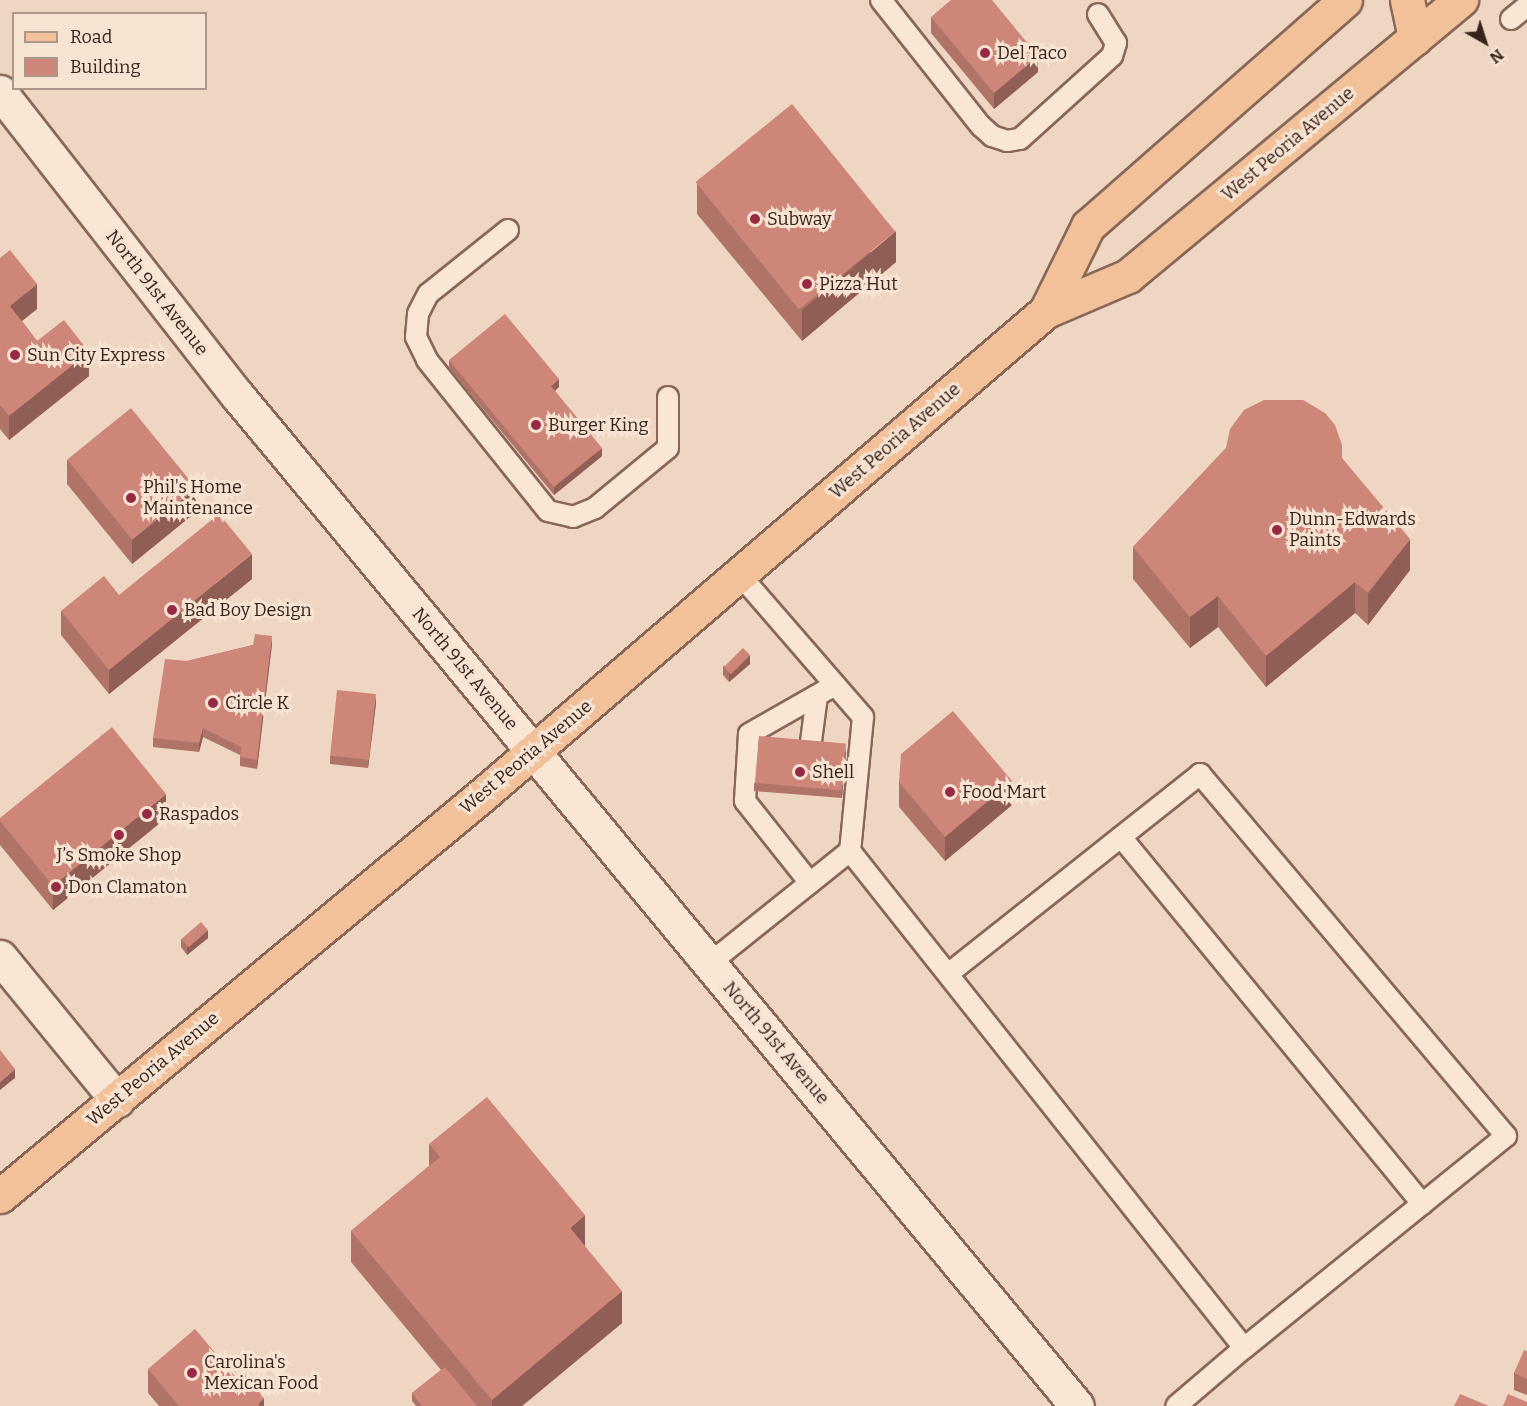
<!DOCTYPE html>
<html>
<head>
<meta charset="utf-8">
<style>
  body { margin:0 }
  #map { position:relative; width:1527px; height:1406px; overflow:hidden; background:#eed6c2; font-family:Bitter,serif }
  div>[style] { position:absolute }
  .roads { filter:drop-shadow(2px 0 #886759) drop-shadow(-2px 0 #886759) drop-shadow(0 2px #886759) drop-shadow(0 -2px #886759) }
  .service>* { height:20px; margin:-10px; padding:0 10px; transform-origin:10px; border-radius:10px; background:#f9e6d5 }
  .minor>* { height:33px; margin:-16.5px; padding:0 16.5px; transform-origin:16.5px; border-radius:16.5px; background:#f9e6d5 }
  .secondary>* { height:33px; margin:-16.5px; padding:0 16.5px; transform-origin:16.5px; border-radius:16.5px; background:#f9e6d5 }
  .primary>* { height:33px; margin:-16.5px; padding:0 16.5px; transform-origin:16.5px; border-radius:16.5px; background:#f2c199 }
  .wall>* { inset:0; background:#b07367 }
  .shaded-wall>* { inset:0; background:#905e54 }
  .building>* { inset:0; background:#cd8678; transform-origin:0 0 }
  .dots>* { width:16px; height:16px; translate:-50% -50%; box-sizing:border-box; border:3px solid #f6e3d2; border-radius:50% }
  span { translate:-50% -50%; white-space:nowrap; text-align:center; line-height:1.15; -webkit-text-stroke:6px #f6e3d2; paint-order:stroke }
  .poi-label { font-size:18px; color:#38241d }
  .left { translate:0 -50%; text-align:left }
  .street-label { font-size:18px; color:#38241d }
  .legend { position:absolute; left:12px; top:12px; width:195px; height:78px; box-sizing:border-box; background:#f6e3d2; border:2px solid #aa978a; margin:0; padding:8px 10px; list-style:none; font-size:18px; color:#38241d }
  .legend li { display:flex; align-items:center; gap:12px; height:30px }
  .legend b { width:30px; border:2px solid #aa978a }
  .north { position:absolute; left:1455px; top:12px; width:60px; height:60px; -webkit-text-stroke:4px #f6e3d2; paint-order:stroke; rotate:141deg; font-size:16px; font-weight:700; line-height:24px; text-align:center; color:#38241d }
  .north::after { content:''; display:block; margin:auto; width:21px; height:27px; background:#38241d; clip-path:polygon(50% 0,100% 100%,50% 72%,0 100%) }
</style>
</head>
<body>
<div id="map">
  <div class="roads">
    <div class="service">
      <i style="left:881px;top:0;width:161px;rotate:51.6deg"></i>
      <i style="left:981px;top:126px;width:15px;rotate:42deg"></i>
      <i style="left:992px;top:136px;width:16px;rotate:18deg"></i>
      <i style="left:1007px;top:141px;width:13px;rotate:-9deg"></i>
      <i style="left:1020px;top:139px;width:124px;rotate:-42.1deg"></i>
      <i style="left:1112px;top:56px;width:14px;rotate:-73deg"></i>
      <i style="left:1116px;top:43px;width:34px;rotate:-122deg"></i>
      <i style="left:1511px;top:19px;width:21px;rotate:-39deg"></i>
      <i style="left:508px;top:230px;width:102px;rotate:141.3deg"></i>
      <i style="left:428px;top:294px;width:22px;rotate:117deg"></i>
      <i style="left:418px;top:314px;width:23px;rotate:95deg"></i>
      <i style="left:416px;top:337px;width:25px;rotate:64deg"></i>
      <i style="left:427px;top:360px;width:193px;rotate:51.3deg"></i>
      <i style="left:548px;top:511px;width:26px;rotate:13deg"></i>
      <i style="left:573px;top:517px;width:24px;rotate:-22deg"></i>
      <i style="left:595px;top:508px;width:94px;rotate:-39.4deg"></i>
      <i style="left:668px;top:448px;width:51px;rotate:-90deg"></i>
      <i style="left:740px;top:575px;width:188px;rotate:49.1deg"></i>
      <i style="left:863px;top:717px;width:135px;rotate:95.5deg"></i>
      <i style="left:850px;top:851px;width:634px;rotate:51.59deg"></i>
      <i style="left:1244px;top:1348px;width:89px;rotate:139.5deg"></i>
      <i style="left:810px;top:749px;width:53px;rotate:-82.5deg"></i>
      <i style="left:1121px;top:837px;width:475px;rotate:50.6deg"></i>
      <i style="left:810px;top:883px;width:105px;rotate:-128.4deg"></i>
      <i style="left:745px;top:801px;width:67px;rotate:-86.6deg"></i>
      <i style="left:749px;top:734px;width:99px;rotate:-29.7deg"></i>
      <i style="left:710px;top:963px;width:179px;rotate:-38.7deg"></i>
      <i style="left:948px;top:974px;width:322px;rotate:-38.4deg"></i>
      <i style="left:1200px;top:774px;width:474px;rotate:49.8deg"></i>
      <i style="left:1506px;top:1136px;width:337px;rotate:141deg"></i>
    </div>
    <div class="minor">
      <i style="left:0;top:957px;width:185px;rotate:50.7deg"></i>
    </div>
    <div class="secondary">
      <i style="left:0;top:92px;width:385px;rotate:52deg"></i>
      <i style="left:237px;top:395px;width:1314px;rotate:50.28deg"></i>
    </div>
    <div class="primary">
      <i style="left:1407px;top:0;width:39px;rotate:78deg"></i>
      <i style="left:1046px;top:311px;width:95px;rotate:-63.7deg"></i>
      <i style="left:1088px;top:226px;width:342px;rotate:-41.3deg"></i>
      <i style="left:0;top:1196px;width:626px;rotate:-39.75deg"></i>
      <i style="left:481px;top:796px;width:745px;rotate:-40.64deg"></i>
      <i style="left:1046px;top:311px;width:89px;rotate:-23.1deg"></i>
      <i style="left:1128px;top:276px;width:433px;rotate:-39.7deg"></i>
    </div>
  </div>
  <div class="wall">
    <i style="clip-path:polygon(931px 17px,1038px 72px,994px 109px,931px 33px)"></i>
    <i style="clip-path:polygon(697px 183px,896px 262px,802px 341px,697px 214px)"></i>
    <i style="clip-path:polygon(0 258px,37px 309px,22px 321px,37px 341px,89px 376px,9px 440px,0 429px)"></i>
    <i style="clip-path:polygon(449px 360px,559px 387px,555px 391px,602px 456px,554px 495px,449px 368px)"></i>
    <i style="clip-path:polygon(1226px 448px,1342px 459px,1410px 570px,1368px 625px,1355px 613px,1266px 687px,1218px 627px,1190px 648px,1133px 579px,1133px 547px)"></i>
    <i style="clip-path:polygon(67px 460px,196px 512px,132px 564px,67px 484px)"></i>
    <i style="clip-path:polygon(252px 579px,109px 694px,61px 635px,61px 611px,119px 595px)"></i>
    <i style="clip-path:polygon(272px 644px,257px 769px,240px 766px,240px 755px,203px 737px,199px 752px,153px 747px,153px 738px,187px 661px,253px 645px)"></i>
    <i style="clip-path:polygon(750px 664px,729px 682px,723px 675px,723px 666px)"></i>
    <i style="clip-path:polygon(376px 703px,368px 768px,330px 764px,330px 756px)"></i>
    <i style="clip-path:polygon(846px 752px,842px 798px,754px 791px,754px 783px)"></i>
    <i style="clip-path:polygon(899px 782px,1012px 805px,945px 861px,899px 807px)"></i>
    <i style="clip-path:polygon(0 818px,166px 818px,53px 910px,0 845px)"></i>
    <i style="clip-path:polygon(208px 938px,187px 955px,181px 947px,181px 939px)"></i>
    <i style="clip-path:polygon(429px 1144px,585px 1247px,622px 1323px,522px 1406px,416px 1406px,412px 1401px,412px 1393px,441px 1370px,351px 1262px,351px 1231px,429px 1166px)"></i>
    <i style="clip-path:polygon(1527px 1351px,1527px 1395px,1514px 1390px,1514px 1373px)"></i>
    <i style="clip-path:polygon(148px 1369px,264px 1406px,159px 1406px,148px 1393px)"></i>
  </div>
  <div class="shaded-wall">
    <i style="clip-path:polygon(1038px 56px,1038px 72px,994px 109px,994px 93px)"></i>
    <i style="clip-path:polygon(896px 231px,896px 262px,802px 341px,802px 310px)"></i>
    <i style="clip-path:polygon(37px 284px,37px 309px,10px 330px,10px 306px)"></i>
    <i style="clip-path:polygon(89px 352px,89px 376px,9px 440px,9px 416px)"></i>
    <i style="clip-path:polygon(559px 379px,559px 387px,551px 394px,551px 386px)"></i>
    <i style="clip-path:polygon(602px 448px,602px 456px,554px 495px,554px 487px)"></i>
    <i style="clip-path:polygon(196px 488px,196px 512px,132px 564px,132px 540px)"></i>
    <i style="clip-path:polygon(1410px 539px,1410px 570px,1368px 625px,1368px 593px)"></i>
    <i style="clip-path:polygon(252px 554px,252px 579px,109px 694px,109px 670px)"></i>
    <i style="clip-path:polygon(1355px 582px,1355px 613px,1266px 687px,1266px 656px)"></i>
    <i style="clip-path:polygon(1218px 596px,1218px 627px,1190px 648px,1190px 617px)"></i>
    <i style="clip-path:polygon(272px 636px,272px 644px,257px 769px,257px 760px)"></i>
    <i style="clip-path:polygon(750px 655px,750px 664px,729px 682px,729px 673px)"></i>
    <i style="clip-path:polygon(376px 694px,376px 703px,368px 768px,368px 760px)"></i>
    <i style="clip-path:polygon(203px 728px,203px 737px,199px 752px,199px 743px)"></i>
    <i style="clip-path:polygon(846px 744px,846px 752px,842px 798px,842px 790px)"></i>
    <i style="clip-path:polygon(1012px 781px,1012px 805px,945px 861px,945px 837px)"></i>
    <i style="clip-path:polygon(166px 794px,166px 818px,53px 910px,53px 886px)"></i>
    <i style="clip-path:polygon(208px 930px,208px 938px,187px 955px,187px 946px)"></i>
    <i style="clip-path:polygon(15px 1069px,15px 1078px,0 1090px,0 1082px)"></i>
    <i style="clip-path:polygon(585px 1215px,585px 1247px,570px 1228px)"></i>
    <i style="clip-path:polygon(622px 1291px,622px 1323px,522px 1406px,492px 1406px,492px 1400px)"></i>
    <i style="clip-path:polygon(264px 1398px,264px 1406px,258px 1406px,258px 1404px)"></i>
  </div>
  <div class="building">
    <i style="clip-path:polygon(951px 0,992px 0,1038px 56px,994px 93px,931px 17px)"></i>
    <i style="left:792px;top:104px;width:164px;height:124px;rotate:51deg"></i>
    <i style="clip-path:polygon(10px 250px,37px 284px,10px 306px,37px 341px,64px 320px,89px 352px,9px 416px,0 405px,0 258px)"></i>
    <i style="clip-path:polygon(505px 314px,559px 379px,551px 386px,602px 448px,554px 487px,449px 360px)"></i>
    <i style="clip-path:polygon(1264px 400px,1303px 400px,1325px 413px,1335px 425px,1342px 445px,1342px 458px,1410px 539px,1368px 593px,1355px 582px,1266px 656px,1218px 596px,1190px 617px,1133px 547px,1226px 448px,1230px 429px,1244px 410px)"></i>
    <i style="left:131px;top:408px;width:103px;height:82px;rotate:51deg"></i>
    <i style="clip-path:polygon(219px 514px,252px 554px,109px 670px,61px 611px,104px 576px,119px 595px)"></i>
    <i style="clip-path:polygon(255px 634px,272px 636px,257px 760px,240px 757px,241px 747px,203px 728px,199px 743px,153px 738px,165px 659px,187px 661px,253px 645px)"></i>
    <i style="left:743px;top:648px;width:10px;height:27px;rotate:45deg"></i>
    <i style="left:337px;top:690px;width:39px;height:66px;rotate:6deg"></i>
    <i style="clip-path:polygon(953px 711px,1012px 781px,945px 837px,899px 782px,901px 754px)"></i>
    <i style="clip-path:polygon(112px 727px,166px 794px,53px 886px,0 821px,0 818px)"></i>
    <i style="left:759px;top:736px;width:87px;height:47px;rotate:5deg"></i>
    <i style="left:201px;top:922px;width:11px;height:26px;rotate:49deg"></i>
    <i style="clip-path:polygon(0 1050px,15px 1069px,0 1082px)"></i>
    <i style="clip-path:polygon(487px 1097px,585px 1215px,570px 1228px,622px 1291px,492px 1400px,351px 1231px,440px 1157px,429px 1144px)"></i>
    <i style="clip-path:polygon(195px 1329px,238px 1380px,245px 1375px,264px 1398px,258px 1404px,260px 1406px,179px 1406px,148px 1369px)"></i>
    <i style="clip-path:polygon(1524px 1350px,1527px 1351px,1527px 1379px,1514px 1373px)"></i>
    <i style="clip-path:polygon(445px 1367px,477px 1406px,422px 1406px,412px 1393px)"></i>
    <i style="clip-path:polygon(1460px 1394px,1489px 1406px,1454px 1406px)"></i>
    <i style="clip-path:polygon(1508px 1394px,1527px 1402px,1527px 1406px,1503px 1406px)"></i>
  </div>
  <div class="dots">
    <i style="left:985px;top:53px;background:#982945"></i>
    <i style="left:755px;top:219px;background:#982945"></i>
    <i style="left:807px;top:284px;background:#982945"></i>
    <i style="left:15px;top:355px;background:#982945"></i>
    <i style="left:536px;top:425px;background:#982945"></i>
    <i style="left:131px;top:498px;background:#982945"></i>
    <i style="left:1277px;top:530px;background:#982945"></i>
    <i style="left:172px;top:610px;background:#982945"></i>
    <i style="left:213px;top:703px;background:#982945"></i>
    <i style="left:800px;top:772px;background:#982945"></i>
    <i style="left:950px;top:792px;background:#982945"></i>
    <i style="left:147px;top:814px;background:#982945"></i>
    <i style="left:119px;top:835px;background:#982945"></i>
    <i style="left:56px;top:887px;background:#982945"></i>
    <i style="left:192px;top:1373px;background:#982945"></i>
  </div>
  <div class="poi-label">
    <span class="left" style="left:997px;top:53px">Del Taco</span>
    <span class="left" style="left:767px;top:219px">Subway</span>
    <span class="left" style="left:819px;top:284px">Pizza Hut</span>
    <span class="left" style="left:27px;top:355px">Sun City Express</span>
    <span class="left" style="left:548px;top:425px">Burger King</span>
    <span class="left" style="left:143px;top:498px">Phil's Home<br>Maintenance</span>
    <span class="left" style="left:1289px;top:530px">Dunn-Edwards<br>Paints</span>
    <span class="left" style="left:184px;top:610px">Bad Boy Design</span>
    <span class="left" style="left:225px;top:703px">Circle K</span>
    <span class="left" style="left:812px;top:772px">Shell</span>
    <span class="left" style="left:962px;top:792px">Food Mart</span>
    <span class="left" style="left:159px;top:814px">Raspados</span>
    <span style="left:119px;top:855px">J’s Smoke Shop</span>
    <span class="left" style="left:68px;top:887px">Don Clamaton</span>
    <span class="left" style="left:204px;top:1373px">Carolina's<br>Mexican Food</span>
  </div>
  <div class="street-label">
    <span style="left:1288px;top:144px;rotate:-40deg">West Peoria Avenue</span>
    <span style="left:157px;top:293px;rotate:52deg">North 91st Avenue</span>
    <span style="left:895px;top:441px;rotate:-41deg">West Peoria Avenue</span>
    <span style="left:465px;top:669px;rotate:50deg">North 91st Avenue</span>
    <span style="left:526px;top:757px;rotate:-40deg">West Peoria Avenue</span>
    <span style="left:776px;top:1043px;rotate:50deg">North 91st Avenue</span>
    <span style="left:153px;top:1069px;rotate:-40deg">West Peoria Avenue</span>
  </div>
  <ul class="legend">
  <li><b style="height:8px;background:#f2c199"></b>Road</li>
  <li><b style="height:16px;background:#cd8678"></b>Building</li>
  </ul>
  <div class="north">N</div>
</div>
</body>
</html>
